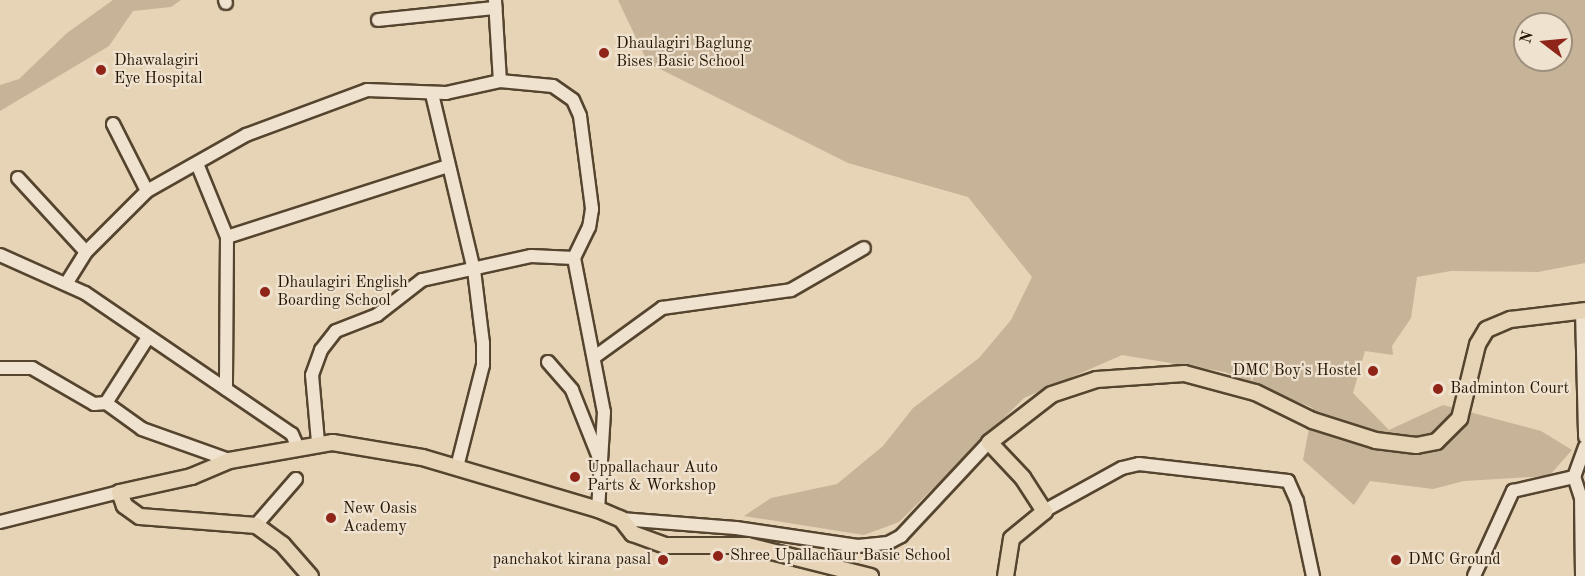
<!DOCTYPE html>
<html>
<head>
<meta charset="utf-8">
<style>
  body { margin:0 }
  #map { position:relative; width:1585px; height:576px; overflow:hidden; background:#e7d4b7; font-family:"Old Standard TT",serif }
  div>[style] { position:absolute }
  .green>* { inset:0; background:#c6b398 }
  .roads { filter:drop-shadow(2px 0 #55442e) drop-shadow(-2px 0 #55442e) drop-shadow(0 2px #55442e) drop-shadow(0 -2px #55442e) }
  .minor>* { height:12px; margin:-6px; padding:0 6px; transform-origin:6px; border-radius:6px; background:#efe3d0 }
  .major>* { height:15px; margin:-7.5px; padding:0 7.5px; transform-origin:7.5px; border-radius:7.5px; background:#e7d4b7 }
  .dots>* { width:16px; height:16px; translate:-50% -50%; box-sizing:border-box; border:3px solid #efe3d0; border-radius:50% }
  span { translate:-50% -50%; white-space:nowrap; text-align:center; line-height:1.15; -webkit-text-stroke:4.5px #efe3d0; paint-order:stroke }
  .poi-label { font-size:16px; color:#241400 }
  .left { translate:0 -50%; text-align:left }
  .right { translate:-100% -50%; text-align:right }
  .north { position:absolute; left:1513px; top:12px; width:60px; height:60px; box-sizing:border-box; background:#efe3d0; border:2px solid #9e907d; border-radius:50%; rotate:286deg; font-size:16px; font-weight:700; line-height:24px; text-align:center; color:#241400 }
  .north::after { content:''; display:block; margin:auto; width:21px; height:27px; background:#8f2418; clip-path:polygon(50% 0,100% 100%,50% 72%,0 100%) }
</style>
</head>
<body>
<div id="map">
  <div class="green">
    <i style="clip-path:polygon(113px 0,181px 0,171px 7px,133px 11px,109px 46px,0 111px,0 85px,19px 79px,67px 33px)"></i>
    <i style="clip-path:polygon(evenodd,618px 0,1585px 0,1585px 263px,1538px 272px,1451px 271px,1417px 277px,1411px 318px,1392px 346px,1393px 355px,1365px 351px,1353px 393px,1389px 430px,1443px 405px,1541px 431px,1572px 450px,1549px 476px,1464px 481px,1433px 489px,1370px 481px,1354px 505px,1303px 460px,1313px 408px,1225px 372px,1122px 355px,1024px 398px,899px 522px,864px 535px,744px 516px,771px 498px,837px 484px,883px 446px,913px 408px,979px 358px,1011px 320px,1032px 277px,968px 197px,848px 163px,648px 63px,618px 0,1525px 24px,1561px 24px,1561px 60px,1525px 60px,1525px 24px)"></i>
  </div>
  <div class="roads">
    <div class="minor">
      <i style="left:225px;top:0;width:3px;rotate:72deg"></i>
      <i style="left:495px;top:0;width:81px;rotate:86.5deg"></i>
      <i style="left:500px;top:81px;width:53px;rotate:5.4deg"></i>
      <i style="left:553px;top:86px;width:24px;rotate:35deg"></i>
      <i style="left:573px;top:100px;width:17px;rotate:66deg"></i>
      <i style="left:580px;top:116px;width:94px;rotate:82.6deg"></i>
      <i style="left:592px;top:209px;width:18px;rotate:99deg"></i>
      <i style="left:589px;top:227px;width:34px;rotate:116deg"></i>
      <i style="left:574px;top:258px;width:157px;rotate:79deg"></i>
      <i style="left:604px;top:412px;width:97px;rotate:93.5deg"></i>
      <i style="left:378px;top:20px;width:118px;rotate:-5.9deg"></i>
      <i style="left:432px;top:94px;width:181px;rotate:76.6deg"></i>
      <i style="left:474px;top:270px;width:74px;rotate:83deg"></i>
      <i style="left:483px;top:343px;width:22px;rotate:90deg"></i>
      <i style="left:483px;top:365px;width:105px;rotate:104.3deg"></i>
      <i style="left:113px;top:124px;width:75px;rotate:63.1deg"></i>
      <i style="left:198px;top:166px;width:77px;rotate:67.8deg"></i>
      <i style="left:227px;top:237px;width:152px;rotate:90.4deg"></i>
      <i style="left:18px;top:178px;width:100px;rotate:47.4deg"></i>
      <i style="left:227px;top:237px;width:232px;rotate:-17.8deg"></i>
      <i style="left:0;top:255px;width:93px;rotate:24.1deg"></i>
      <i style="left:85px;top:293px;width:250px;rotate:34.3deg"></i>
      <i style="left:292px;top:434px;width:13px;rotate:67deg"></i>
      <i style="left:66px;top:284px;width:38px;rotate:-58deg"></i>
      <i style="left:86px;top:252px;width:86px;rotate:-45deg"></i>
      <i style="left:147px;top:191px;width:114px;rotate:-29.5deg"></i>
      <i style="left:246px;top:135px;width:129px;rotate:-20.4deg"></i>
      <i style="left:367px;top:90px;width:79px;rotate:2.2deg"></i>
      <i style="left:446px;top:93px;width:55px;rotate:-12.5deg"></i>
      <i style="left:1582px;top:310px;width:127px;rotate:88.6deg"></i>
      <i style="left:596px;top:356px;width:82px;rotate:-36deg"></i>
      <i style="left:662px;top:308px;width:130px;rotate:-7.9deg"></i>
      <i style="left:791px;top:290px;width:84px;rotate:-29.9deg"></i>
      <i style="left:548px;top:362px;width:37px;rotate:49deg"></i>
      <i style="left:572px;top:390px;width:73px;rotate:68.3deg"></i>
      <i style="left:0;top:368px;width:32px"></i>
      <i style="left:32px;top:368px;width:72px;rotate:30.1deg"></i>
      <i style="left:94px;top:404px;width:12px;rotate:-5deg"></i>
      <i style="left:106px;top:403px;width:76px;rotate:-57.4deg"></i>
      <i style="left:106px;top:403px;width:44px;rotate:35.8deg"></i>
      <i style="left:142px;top:429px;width:92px;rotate:19.6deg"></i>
      <i style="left:318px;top:442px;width:67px;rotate:-95.1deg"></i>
      <i style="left:312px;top:375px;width:27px;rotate:-70deg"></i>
      <i style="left:321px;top:350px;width:24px;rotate:-52deg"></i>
      <i style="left:336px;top:331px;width:44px;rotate:-21.3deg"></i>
      <i style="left:377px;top:315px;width:57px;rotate:-37.9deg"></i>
      <i style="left:422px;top:280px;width:112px;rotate:-12.4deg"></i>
      <i style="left:531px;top:256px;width:43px;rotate:2.7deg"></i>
      <i style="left:1044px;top:511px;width:89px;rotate:-28.9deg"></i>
      <i style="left:1122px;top:468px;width:17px;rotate:-13deg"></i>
      <i style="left:1139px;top:464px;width:150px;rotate:6.5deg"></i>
      <i style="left:1288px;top:481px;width:22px;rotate:66deg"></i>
      <i style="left:1297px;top:501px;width:77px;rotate:78deg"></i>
      <i style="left:621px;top:519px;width:115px;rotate:4.5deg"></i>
      <i style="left:736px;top:528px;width:123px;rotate:8.4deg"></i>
      <i style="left:858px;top:546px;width:30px;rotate:-6deg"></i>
      <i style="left:888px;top:543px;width:15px;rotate:-28deg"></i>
      <i style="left:901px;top:536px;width:129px;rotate:-46.9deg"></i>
      <i style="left:0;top:522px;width:123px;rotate:-14.1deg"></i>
      <i style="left:256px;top:525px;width:61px;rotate:-49deg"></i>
      <i style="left:1474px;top:576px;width:94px;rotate:-65.4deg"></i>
      <i style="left:1513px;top:491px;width:63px;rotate:-12.9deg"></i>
      <i style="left:1582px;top:576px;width:78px;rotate:-90.7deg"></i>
      <i style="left:1581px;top:498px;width:22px;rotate:-108deg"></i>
      <i style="left:1574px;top:477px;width:32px;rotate:-70deg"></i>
    </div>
    <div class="major">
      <i style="left:310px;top:576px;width:43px;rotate:-131.2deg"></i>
      <i style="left:282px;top:544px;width:32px;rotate:-144deg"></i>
      <i style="left:256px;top:525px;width:117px;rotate:-175.6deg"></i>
      <i style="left:139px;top:516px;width:19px;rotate:-144deg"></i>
      <i style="left:124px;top:505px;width:14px;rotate:-111deg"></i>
      <i style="left:119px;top:492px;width:74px;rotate:-12.5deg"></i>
      <i style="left:191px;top:476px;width:41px;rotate:-22.8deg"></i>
      <i style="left:229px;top:460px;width:105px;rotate:-9.9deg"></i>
      <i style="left:332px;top:442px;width:91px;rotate:9.5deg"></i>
      <i style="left:422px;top:457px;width:184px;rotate:16.5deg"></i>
      <i style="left:598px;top:509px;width:25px;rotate:23deg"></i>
      <i style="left:621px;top:519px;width:18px;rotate:52deg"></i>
      <i style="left:632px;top:533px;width:35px;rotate:20deg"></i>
      <i style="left:665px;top:545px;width:82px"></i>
      <i style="left:747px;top:545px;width:127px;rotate:14.1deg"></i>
      <i style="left:1005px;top:576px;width:38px;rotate:-81deg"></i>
      <i style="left:1011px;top:538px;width:43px;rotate:-39.3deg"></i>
      <i style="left:1044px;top:511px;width:40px;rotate:-122.9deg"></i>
      <i style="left:1022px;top:477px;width:48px;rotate:-133.3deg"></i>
      <i style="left:989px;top:442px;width:78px;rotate:-37.7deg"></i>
      <i style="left:1051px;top:394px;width:47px;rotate:-18.4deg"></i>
      <i style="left:1096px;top:379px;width:88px;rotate:-3.9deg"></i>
      <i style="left:1184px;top:373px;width:73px;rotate:15deg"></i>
      <i style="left:1255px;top:392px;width:64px;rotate:26.2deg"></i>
      <i style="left:1312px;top:420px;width:66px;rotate:17.6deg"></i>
      <i style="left:1375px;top:440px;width:41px;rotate:7deg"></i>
      <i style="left:1416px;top:445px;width:20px;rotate:-11deg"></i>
      <i style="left:1436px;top:441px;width:33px;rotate:-45deg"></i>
      <i style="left:1459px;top:418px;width:76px;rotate:-76.3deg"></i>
      <i style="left:1477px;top:344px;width:17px;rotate:-59deg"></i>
      <i style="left:1486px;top:329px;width:26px;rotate:-23deg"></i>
      <i style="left:1510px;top:319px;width:76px;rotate:-6.8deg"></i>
    </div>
  </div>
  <div class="dots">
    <i style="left:604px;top:53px;background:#8f2418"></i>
    <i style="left:101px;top:70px;background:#8f2418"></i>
    <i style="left:265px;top:292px;background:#8f2418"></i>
    <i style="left:1373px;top:371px;background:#8f2418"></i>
    <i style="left:1438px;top:389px;background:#8f2418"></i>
    <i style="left:575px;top:477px;background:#8f2418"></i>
    <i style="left:331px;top:518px;background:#8f2418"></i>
    <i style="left:718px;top:556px;background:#8f2418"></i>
    <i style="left:663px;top:560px;background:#8f2418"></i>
    <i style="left:1396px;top:560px;background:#8f2418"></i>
  </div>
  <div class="poi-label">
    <span class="left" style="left:616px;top:53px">Dhaulagiri Baglung<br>Bises Basic School</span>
    <span class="left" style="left:114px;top:70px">Dhawalagiri<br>Eye Hospital</span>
    <span class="left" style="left:277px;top:292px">Dhaulagiri English<br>Boarding School</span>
    <span class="right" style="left:1361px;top:371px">DMC Boy's Hostel</span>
    <span class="left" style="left:1450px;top:389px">Badminton Court</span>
    <span class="left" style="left:587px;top:477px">Uppallachaur Auto<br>Parts &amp; Workshop</span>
    <span class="left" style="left:343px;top:518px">New Oasis<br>Academy</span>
    <span class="left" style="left:730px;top:556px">Shree Upallachaur Basic School</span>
    <span class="right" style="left:651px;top:560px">panchakot kirana pasal</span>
    <span class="left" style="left:1408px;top:560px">DMC Ground</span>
  </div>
  <div class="north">N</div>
</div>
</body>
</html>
